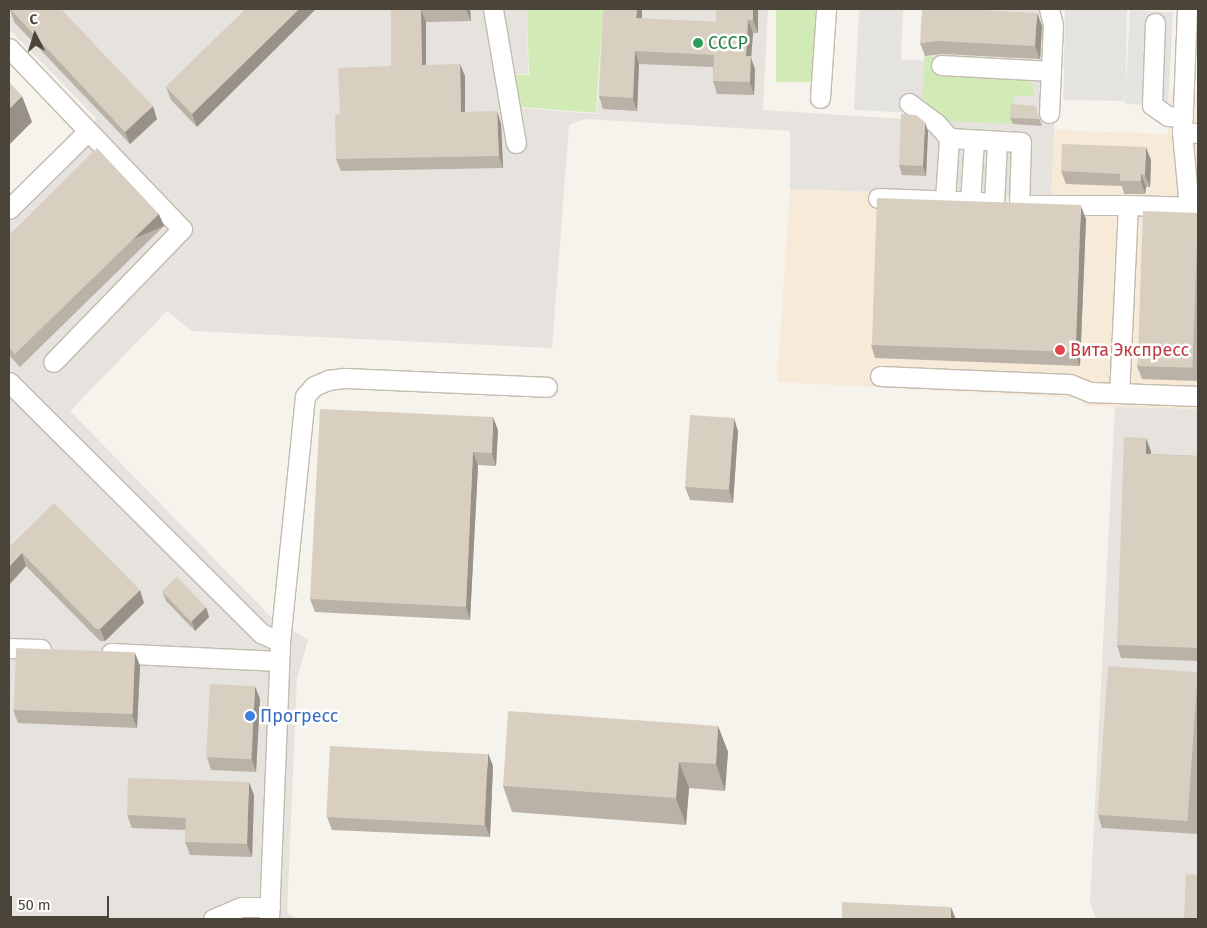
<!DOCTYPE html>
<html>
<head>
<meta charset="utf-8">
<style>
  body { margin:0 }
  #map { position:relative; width:1207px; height:928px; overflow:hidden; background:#f6f3ec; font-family:"Fira Sans",sans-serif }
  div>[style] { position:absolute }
  .commercial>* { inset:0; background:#f7ead8 }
  .industrial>* { inset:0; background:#e6e2dd }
  .green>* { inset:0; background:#d2eab5; transform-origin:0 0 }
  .parking>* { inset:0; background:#e5e3e0; transform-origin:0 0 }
  .roads { filter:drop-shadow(1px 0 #c2bbae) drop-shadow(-1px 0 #c2bbae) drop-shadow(0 1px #c2bbae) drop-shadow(0 -1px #c2bbae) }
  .minor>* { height:19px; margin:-9.5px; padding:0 9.5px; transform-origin:9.5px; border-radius:9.5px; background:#fff }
  .wall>* { inset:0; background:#bab2a6 }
  .shaded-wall>* { inset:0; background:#979187; transform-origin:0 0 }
  .building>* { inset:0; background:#d8cfc1; transform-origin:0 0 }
  .dots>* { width:14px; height:14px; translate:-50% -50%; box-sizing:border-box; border:2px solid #fff; border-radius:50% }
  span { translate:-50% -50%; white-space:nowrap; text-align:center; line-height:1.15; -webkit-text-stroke:5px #fff; paint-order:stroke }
  .leisure-label { font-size:18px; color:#27864d }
  .left { translate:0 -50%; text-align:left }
  .health-label { font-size:18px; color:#be3a42 }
  .shop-label { font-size:18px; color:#366cbe }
  .frame { position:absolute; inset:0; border:10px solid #4b4439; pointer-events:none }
  .north { position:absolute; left:10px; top:10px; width:50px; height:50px; -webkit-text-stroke:4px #fff; paint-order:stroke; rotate:355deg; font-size:14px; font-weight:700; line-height:20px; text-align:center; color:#4b4439 }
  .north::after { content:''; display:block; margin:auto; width:18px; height:22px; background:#4b4439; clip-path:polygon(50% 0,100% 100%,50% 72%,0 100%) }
  .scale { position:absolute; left:10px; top:896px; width:99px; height:22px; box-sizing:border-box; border:2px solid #4b4439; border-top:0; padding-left:6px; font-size:15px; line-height:18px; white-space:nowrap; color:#4b4439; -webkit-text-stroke:4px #fff; paint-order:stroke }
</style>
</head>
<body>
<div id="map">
  <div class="commercial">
    <i style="clip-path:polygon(1198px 92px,1198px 409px,1086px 406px,1077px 398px,777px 382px,790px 189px,1051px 198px,1054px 130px,1167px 134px,1170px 94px,1198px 95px)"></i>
  </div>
  <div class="industrial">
    <i style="clip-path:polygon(9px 9px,527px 9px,528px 74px,514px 74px,510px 107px,597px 114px,603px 9px,768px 9px,763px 110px,920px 120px,927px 9px,1060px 9px,1051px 198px,790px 189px,790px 131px,585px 119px,569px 125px,552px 348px,192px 331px,167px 311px,70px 411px,271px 617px,308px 640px,297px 679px,287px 913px,297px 919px,9px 919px,9px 204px,97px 119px,9px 29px)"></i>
    <i style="clip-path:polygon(1115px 407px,1198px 409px,1198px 919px,1096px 919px,1090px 902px)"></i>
  </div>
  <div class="green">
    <i style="clip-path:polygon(527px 9px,603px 9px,596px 113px,511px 106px,515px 75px,529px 75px)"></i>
    <i style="left:776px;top:9px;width:39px;height:73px"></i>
    <i style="clip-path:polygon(925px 56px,1030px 70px,1034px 95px,1013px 97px,1013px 124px,921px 120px)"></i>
  </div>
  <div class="parking">
    <i style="clip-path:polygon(859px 9px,903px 9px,901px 59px,924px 61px,921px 113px,854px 110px)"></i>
    <i style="left:1065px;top:9px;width:62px;height:91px;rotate:1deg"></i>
    <i style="left:1130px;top:10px;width:43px;height:94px;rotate:3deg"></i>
  </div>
  <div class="roads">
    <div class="minor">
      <i style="left:493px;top:9px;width:136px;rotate:80.3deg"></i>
      <i style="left:1187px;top:9px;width:123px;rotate:92.3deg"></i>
      <i style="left:1182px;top:132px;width:16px;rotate:4deg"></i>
      <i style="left:1155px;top:23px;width:82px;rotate:92.1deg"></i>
      <i style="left:1152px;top:105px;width:19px;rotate:35deg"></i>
      <i style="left:1168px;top:116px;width:15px;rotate:4deg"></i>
      <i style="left:9px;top:48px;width:250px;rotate:46.3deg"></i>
      <i style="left:182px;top:229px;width:185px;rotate:134.1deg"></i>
      <i style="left:941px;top:65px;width:110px;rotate:3.1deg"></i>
      <i style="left:820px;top:98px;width:89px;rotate:-86.1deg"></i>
      <i style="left:909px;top:103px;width:34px;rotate:37deg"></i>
      <i style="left:936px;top:123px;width:20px;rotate:49deg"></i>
      <i style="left:949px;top:138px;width:72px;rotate:3.2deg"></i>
      <i style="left:1021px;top:142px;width:63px;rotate:91.8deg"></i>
      <i style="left:1049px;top:113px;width:88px;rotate:-87.4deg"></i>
      <i style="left:1053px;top:25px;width:16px;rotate:-104deg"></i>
      <i style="left:1182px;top:132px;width:75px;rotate:84.7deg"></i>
      <i style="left:878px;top:198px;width:104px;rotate:2.2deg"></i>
      <i style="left:945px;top:200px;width:62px;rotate:-86.3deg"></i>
      <i style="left:970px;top:202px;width:62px;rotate:-86.3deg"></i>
      <i style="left:994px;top:203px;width:62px;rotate:-87.2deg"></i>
      <i style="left:1031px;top:205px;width:97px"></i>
      <i style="left:1128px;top:205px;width:188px;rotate:92.7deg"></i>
      <i style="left:1128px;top:205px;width:70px;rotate:1.6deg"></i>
      <i style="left:9px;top:209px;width:111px;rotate:-44.6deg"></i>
      <i style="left:880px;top:376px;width:190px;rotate:2.4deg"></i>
      <i style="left:1070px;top:384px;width:22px;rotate:22deg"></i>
      <i style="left:1090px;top:392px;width:108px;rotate:2.1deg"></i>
      <i style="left:9px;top:382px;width:356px;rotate:44.9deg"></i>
      <i style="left:261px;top:633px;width:21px;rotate:25deg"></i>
      <i style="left:9px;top:648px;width:32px;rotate:2deg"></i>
      <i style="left:111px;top:653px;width:168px;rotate:2.7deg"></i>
      <i style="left:213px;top:919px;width:30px;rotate:-23deg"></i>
      <i style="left:241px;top:907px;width:29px"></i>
      <i style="left:269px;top:919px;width:277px;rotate:-87.7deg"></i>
      <i style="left:280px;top:642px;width:247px;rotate:-84.2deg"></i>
      <i style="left:305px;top:396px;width:13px;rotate:-48deg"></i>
      <i style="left:314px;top:386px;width:15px;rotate:-23deg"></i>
      <i style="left:328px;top:380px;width:16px;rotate:-7deg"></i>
      <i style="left:344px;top:378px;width:203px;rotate:2.5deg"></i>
    </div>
  </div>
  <div class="wall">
    <i style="clip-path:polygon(10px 9px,157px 119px,130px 144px,14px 22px)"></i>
    <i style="clip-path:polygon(246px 9px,197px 127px,171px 100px,166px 87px)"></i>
    <i style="clip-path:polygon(391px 9px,470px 9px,471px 21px,426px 22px,426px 65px,465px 76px,465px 112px,501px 123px,503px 168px,341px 171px,336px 159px,340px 114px,391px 66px)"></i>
    <i style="clip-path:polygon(758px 9px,758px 33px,753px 33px,751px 58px,755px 69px,754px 95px,717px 94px,713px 81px,713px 67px,639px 64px,637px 111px,603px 109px,599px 96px,642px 11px,642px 19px,716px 22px)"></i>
    <i style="clip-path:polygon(1042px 26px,1040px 59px,942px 54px,925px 56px,920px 43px)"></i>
    <i style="clip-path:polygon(1035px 106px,1042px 126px,1013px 124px,1010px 118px)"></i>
    <i style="clip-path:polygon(928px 131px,926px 176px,902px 175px,899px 165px)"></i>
    <i style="clip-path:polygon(1151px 160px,1150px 187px,1146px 187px,1145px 194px,1124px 194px,1122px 186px,1066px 184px,1061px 171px)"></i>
    <i style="clip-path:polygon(1198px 213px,1198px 381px,1142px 379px,1137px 366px)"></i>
    <i style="clip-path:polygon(1086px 219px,1080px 366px,875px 358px,871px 345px)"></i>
    <i style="clip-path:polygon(164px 226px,20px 367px,9px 355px,9px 235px)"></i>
    <i style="clip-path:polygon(498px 430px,496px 466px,478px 465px,470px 620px,315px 612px,310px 599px)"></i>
    <i style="clip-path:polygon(738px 431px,733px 503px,690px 500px,685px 487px)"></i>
    <i style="clip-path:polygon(1151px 451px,1151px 454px,1198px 456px,1198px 661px,1121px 658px,1117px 645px)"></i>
    <i style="clip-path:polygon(9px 547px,144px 603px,105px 641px,100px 641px,26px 566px,9px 585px)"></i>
    <i style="clip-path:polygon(162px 591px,206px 607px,209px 617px,195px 631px,166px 601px)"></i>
    <i style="clip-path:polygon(135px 653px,140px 666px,137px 728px,18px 723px,13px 710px)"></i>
    <i style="clip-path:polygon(1198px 672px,1198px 834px,1102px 828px,1098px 815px)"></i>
    <i style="clip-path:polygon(260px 699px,256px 772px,211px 770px,207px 757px)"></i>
    <i style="clip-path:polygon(718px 726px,728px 752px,725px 791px,689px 788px,686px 825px,512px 812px,503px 786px)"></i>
    <i style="clip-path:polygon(493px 766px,490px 837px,332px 830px,327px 817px)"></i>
    <i style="clip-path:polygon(254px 795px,252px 857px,190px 855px,185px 842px,186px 830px,132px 828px,127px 815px)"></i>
  </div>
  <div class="shaded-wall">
    <i style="clip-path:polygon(299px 9px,316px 9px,197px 127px,192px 114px)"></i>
    <i style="clip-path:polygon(466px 9px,470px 9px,471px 21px)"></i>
    <i style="clip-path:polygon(637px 9px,641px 9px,642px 11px,641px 31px,636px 18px)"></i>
    <i style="clip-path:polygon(753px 9px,758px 9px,758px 33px,753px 20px)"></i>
    <i style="clip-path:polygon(421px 10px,426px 22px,426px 77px,422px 65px)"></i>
    <i style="clip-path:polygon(1037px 13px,1042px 26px,1040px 59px,1035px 46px)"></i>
    <i style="clip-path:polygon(748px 20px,753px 33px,751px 58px,755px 69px,754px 95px,750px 82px,746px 56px)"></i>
    <i style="clip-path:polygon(635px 51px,639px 64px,637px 111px,633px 98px)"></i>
    <i style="clip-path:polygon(460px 64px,465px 76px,465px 124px,461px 112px)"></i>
    <i style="clip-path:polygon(22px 96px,32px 122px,9px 145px,9px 109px)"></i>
    <i style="clip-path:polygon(153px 106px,157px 119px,130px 144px,125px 132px)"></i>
    <i style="clip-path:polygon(497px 111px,501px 123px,503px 168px,499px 156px)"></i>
    <i style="clip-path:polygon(925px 122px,928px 131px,926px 176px,923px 166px)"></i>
    <i style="clip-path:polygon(1146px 147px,1151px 160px,1150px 187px,1145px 175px)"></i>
    <i style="clip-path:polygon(1141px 174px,1146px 187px,1145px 194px,1141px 181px)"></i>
    <i style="clip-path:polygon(1081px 206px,1086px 219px,1080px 366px,1075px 353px)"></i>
    <i style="left:159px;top:214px;width:13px;height:201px;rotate:67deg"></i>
    <i style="clip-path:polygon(493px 417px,498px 430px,496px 466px,492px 453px)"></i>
    <i style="clip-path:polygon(734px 418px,738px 431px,733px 503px,729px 490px)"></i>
    <i style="clip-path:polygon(1146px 438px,1151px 451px,1150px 467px,1146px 454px)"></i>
    <i style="clip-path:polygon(473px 452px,478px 465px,470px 620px,466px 607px)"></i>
    <i style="clip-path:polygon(22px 553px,26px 566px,9px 585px,9px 567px)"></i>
    <i style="clip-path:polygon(140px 590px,144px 603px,105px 641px,100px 629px)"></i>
    <i style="clip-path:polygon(206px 607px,209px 617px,195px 631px,192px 621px)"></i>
    <i style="clip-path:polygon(135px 653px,140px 666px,137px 728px,132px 715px)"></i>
    <i style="clip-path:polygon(255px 686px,260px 699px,256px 772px,252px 759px)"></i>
    <i style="clip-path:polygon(718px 726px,728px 752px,725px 791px,716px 764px)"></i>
    <i style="clip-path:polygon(488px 753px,493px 766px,490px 837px,485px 824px)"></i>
    <i style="clip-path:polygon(679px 762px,689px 788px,686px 825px,676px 798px)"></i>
    <i style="clip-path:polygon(249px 782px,254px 795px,252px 857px,247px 844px)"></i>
    <i style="clip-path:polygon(951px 907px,955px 917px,955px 919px,951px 919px)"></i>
  </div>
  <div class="building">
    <i style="clip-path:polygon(10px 9px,61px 9px,153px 106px,125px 132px)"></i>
    <i style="clip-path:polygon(246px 9px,299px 9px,192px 114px,166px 87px)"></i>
    <i style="clip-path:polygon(391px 9px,466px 9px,421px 10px,422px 65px,460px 64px,461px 112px,497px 111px,499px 156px,336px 159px,335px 114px,340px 114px,338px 68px,391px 66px)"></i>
    <i style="clip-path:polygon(603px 9px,637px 9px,636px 18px,716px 22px,716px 9px,753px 9px,753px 20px,748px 20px,746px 56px,751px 56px,750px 82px,713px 81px,714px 55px,635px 51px,633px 98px,599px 96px)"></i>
    <i style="clip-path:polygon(922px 9px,962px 9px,1037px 13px,1035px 46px,937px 41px,920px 43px)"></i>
    <i style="clip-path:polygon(9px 82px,22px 96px,9px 109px)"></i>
    <i style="clip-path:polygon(1011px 104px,1035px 106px,1040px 119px,1010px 118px)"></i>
    <i style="clip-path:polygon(901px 114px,916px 115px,925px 122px,923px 166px,899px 165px)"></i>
    <i style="clip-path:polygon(1062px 144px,1146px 147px,1145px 175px,1141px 174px,1141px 181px,1120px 181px,1120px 174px,1061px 171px)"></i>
    <i style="clip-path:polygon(97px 148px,159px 214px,15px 354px,9px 347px,9px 235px)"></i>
    <i style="left:877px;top:198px;width:204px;height:147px;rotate:2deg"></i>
    <i style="left:1143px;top:211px;width:55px;height:155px;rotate:2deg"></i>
    <i style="clip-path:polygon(320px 409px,493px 417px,492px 453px,473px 452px,466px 607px,310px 599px)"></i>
    <i style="left:690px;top:415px;width:44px;height:72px;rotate:4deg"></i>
    <i style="clip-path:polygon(1124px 437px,1146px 438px,1146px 454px,1198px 456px,1198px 648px,1117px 645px)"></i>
    <i style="clip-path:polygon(54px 503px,140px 590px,100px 629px,96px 629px,22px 553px,9px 567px,9px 547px)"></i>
    <i style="left:177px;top:577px;width:42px;height:21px;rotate:46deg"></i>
    <i style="left:16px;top:648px;width:119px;height:62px;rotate:2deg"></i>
    <i style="left:1108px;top:666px;width:90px;height:149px;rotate:4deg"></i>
    <i style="left:210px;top:684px;width:45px;height:73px;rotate:3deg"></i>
    <i style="clip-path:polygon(508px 711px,718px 726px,716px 764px,679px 762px,676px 798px,503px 786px)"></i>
    <i style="left:330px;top:746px;width:158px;height:71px;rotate:3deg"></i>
    <i style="clip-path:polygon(128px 778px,249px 782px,247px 844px,185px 842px,186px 818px,127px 815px)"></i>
    <i style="clip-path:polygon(1186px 874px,1198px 875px,1198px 919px,1184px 919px)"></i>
    <i style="clip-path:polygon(842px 902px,951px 907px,951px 919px,842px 919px)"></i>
  </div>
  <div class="dots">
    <i style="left:698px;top:43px;background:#2e9e5b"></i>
    <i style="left:1060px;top:350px;background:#e0444e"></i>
    <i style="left:250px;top:716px;background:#3f7fe0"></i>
  </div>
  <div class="leisure-label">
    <span class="left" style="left:708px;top:43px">СССР</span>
  </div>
  <div class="health-label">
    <span class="left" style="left:1070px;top:350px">Вита Экспресс</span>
  </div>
  <div class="shop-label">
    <span class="left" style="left:260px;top:716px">Прогресс</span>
  </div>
  <div class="frame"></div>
  <div class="north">С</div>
  <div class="scale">50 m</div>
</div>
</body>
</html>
